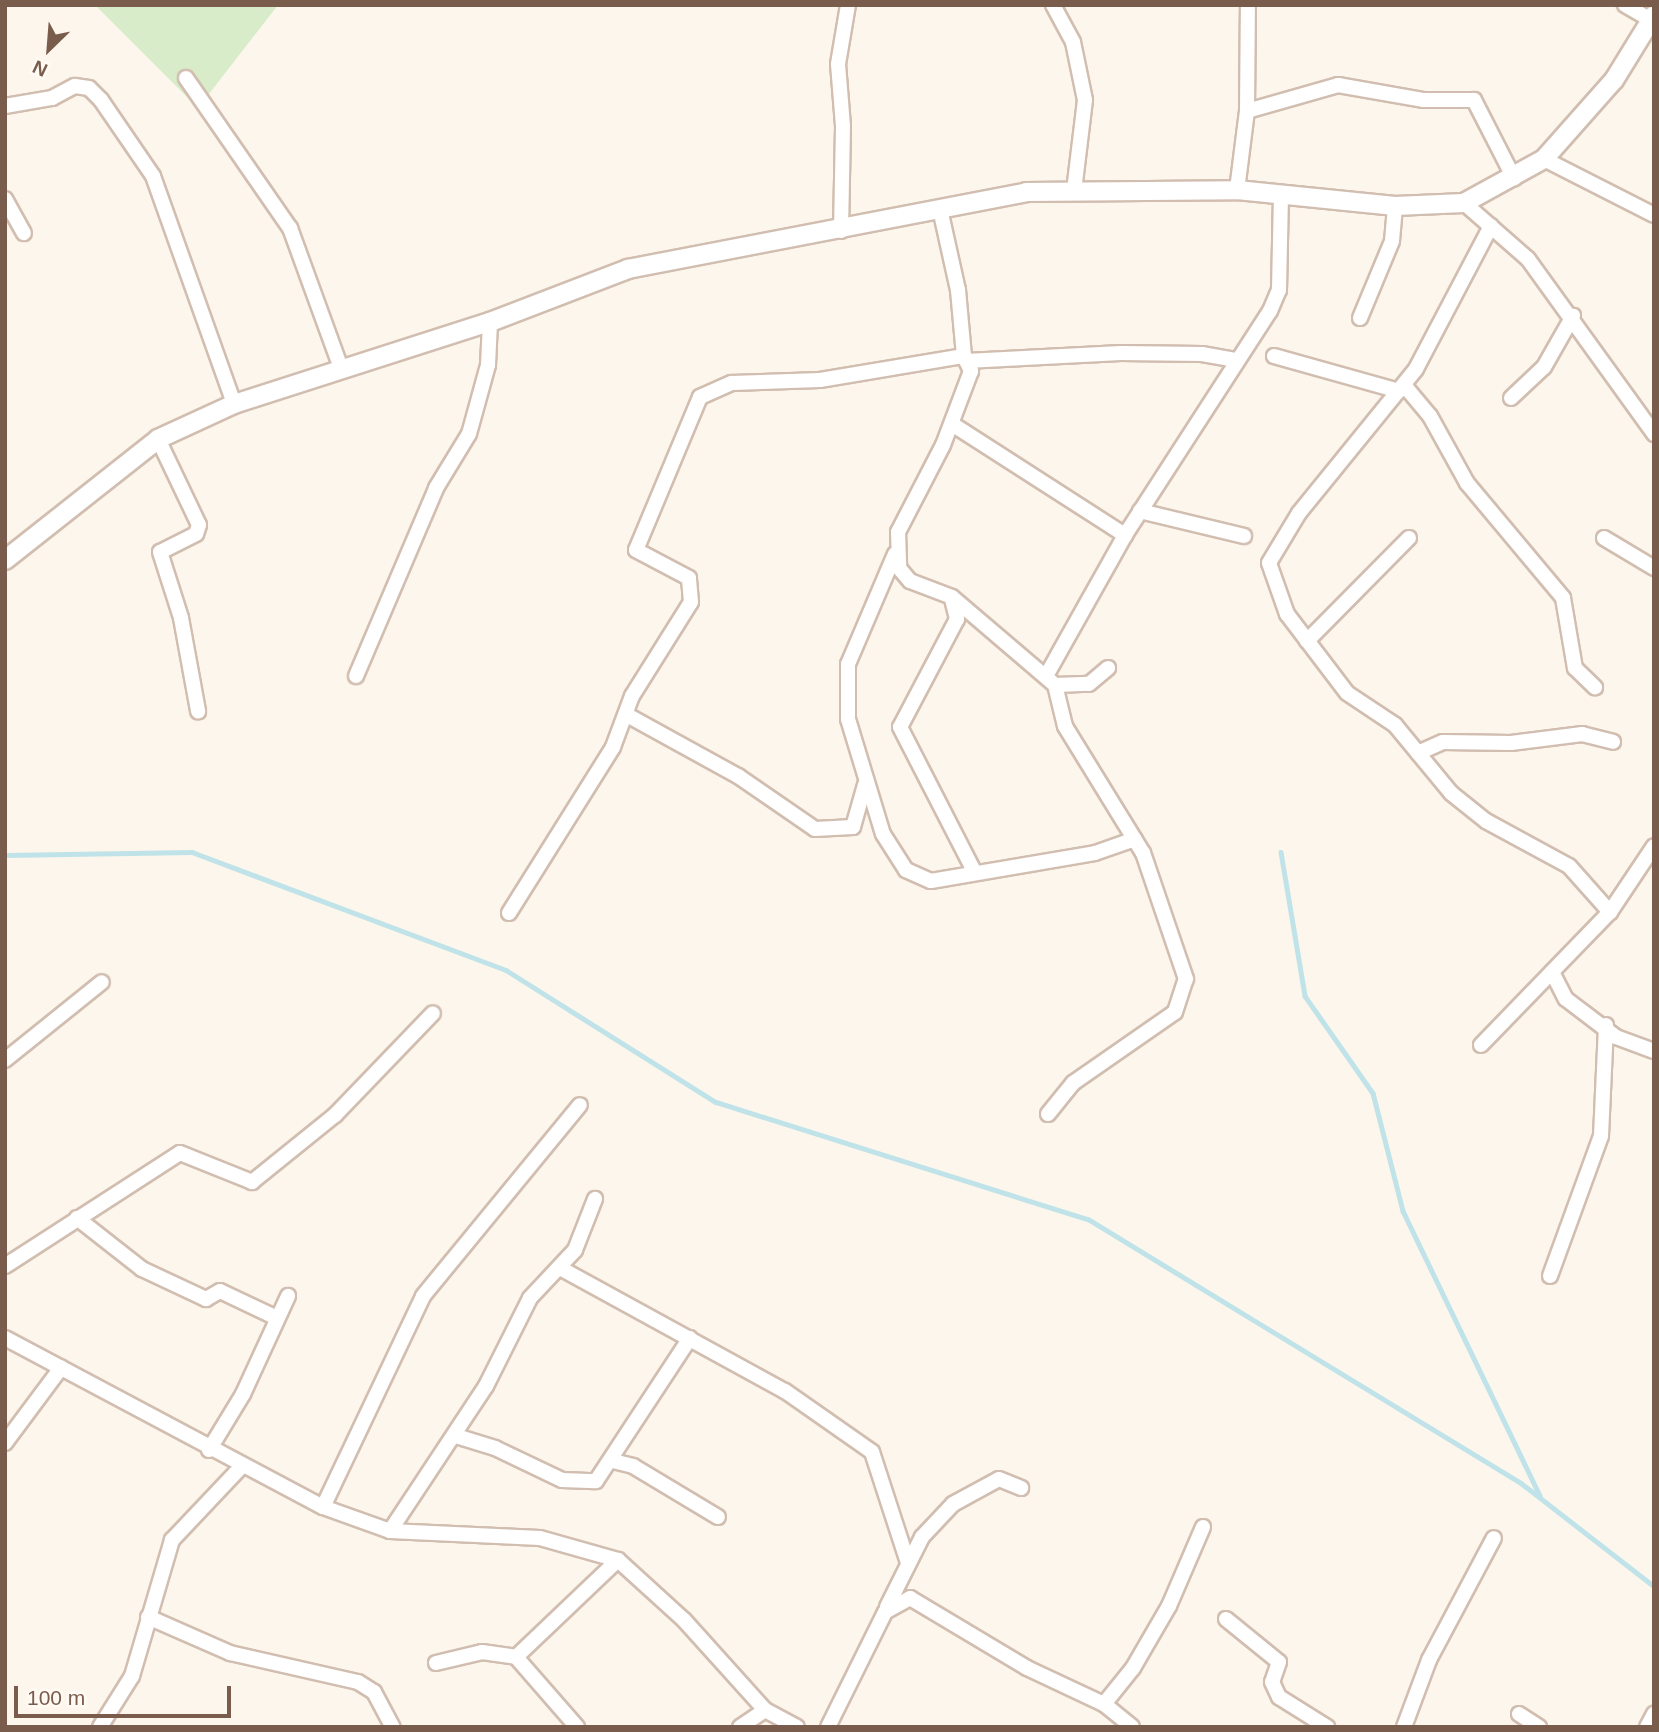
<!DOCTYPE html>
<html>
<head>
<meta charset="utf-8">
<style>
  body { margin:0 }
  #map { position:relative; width:1659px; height:1732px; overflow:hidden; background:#fdf6ec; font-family:Helvetica,sans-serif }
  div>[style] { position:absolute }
  .green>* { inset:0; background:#d8ecc9 }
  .stream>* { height:4.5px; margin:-2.25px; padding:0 2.25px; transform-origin:2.25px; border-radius:2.25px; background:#bfe3e8 }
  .roads { filter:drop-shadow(2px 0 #d1beb0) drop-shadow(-2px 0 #d1beb0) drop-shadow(0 2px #d1beb0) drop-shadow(0 -2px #d1beb0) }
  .minor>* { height:14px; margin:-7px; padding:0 7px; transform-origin:7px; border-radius:7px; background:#fff }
  .tertiary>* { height:18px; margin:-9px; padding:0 9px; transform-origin:9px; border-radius:9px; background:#fff }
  span { translate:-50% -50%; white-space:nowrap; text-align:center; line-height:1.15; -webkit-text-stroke:6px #fffaf3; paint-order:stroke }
  .frame { position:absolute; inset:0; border:7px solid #7a5c4d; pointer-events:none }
  .north { position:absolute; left:14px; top:14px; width:70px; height:70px; -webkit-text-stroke:5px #fffaf3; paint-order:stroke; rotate:205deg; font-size:19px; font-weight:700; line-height:28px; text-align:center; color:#7a5c4d }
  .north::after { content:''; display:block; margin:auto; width:24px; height:32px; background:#7a5c4d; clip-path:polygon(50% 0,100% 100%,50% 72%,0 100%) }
  .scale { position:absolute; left:14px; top:1686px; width:217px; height:32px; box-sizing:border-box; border:4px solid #7a5c4d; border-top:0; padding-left:9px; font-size:21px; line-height:24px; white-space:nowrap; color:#7a5c4d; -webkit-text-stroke:5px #fffaf3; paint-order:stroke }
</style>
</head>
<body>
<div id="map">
  <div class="green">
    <i style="clip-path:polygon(95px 5px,278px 5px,198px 108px)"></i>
  </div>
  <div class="stream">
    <i style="left:1281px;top:852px;width:146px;rotate:80.5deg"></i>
    <i style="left:1305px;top:996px;width:118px;rotate:55deg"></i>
    <i style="left:1373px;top:1093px;width:122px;rotate:75.7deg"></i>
    <i style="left:1403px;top:1211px;width:316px;rotate:64.3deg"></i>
    <i style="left:5px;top:855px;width:187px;rotate:-0.9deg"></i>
    <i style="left:192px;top:852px;width:335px;rotate:20.6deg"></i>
    <i style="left:506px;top:970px;width:248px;rotate:32.2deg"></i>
    <i style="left:716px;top:1102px;width:390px;rotate:17.5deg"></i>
    <i style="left:1088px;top:1219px;width:507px;rotate:31.37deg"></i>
    <i style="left:1521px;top:1483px;width:168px;rotate:37.8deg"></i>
  </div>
  <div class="roads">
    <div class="minor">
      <i style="left:1053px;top:5px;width:42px;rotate:61.6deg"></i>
      <i style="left:1073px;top:42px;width:59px;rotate:78.3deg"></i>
      <i style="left:1085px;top:100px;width:92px;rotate:96.9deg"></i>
      <i style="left:1625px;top:5px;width:30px;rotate:30deg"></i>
      <i style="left:186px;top:78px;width:183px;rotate:55.3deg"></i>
      <i style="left:290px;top:228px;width:149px;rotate:70deg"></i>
      <i style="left:5px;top:106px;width:48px;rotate:-9.7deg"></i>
      <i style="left:52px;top:98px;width:26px;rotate:-28deg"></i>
      <i style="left:75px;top:86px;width:14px;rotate:8deg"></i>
      <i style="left:89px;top:88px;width:17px;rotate:45deg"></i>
      <i style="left:101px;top:100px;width:92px;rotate:55.6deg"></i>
      <i style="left:153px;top:176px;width:242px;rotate:70.4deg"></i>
      <i style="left:1247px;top:111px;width:95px;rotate:-15.9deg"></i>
      <i style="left:1338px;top:85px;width:86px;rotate:10deg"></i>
      <i style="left:1423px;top:100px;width:51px"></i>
      <i style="left:1474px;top:100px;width:88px;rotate:62.9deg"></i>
      <i style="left:1544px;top:159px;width:123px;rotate:27deg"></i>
      <i style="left:1237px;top:190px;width:80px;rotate:-82.8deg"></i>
      <i style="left:1247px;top:111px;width:106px;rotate:-89.5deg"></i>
      <i style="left:5px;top:199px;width:39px;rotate:61deg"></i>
      <i style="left:1464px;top:203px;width:85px;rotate:41.2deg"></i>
      <i style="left:1528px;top:259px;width:216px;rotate:54.2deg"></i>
      <i style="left:940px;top:209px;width:83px;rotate:77.5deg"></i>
      <i style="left:958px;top:290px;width:66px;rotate:84.8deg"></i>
      <i style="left:964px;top:356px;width:17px;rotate:65deg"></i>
      <i style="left:971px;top:371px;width:79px;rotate:110.7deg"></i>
      <i style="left:943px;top:445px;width:98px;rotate:117.3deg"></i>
      <i style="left:898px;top:532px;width:36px;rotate:88deg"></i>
      <i style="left:899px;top:568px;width:17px;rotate:50deg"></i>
      <i style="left:910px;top:581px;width:45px;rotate:20.9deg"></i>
      <i style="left:952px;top:597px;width:135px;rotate:40.5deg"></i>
      <i style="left:1055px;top:685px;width:34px;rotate:-2deg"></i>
      <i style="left:1089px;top:684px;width:25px;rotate:-40deg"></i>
      <i style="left:1491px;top:226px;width:161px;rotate:117.7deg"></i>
      <i style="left:1416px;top:369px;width:186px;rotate:129.1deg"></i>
      <i style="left:1299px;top:513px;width:58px;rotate:121deg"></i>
      <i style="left:1269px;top:563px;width:54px;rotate:70.6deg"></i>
      <i style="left:1287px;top:614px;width:99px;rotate:52.8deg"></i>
      <i style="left:1347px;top:693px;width:58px;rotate:33.7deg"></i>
      <i style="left:1395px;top:725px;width:88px;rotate:50.5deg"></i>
      <i style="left:1451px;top:793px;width:45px;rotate:38.7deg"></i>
      <i style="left:1486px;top:821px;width:94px;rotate:28.5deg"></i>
      <i style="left:1569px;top:866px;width:62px;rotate:48.3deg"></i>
      <i style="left:841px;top:231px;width:105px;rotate:-88.9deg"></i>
      <i style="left:843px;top:126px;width:62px;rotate:-94.6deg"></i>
      <i style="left:838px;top:64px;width:60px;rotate:-80.4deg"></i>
      <i style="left:1360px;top:318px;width:83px;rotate:-67.4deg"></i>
      <i style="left:1392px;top:241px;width:35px;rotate:-85deg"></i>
      <i style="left:1274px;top:356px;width:130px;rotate:15.6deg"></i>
      <i style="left:966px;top:361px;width:155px;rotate:-3deg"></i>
      <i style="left:1121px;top:353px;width:81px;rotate:0.7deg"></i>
      <i style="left:1202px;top:354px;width:35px;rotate:10deg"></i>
      <i style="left:1404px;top:385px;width:40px;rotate:50deg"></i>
      <i style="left:1430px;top:416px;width:77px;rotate:61.1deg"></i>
      <i style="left:1467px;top:483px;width:150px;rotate:50.1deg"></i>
      <i style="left:1563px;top:598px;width:71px;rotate:80.3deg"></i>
      <i style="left:1575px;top:668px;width:28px;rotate:44deg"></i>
      <i style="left:1511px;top:398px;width:45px;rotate:-43.2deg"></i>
      <i style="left:1544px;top:367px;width:59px;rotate:-60.4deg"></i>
      <i style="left:952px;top:424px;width:206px;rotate:32.7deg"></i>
      <i style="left:158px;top:439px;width:95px;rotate:64.5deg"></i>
      <i style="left:199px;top:525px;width:9px;rotate:108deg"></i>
      <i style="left:196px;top:534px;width:40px;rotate:153.4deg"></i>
      <i style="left:160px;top:552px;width:69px;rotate:72.3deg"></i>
      <i style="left:181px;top:618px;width:95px;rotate:79.6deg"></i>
      <i style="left:1140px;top:511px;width:107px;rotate:13.5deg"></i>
      <i style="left:1604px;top:538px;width:58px;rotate:31deg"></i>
      <i style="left:895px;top:554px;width:120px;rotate:113.1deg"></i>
      <i style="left:848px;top:664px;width:55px;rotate:90deg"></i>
      <i style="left:848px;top:719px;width:120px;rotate:73.1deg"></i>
      <i style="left:883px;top:834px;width:43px;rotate:57.4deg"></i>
      <i style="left:906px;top:870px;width:27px;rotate:24deg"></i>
      <i style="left:931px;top:881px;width:166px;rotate:-9.7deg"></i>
      <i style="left:1095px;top:853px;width:42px;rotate:-19.3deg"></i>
      <i style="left:952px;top:599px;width:21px;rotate:76deg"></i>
      <i style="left:957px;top:619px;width:122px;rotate:117.8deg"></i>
      <i style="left:900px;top:727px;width:164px;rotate:62.8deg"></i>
      <i style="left:1307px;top:641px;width:145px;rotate:-45.3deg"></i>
      <i style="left:356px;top:676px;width:204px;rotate:-66.9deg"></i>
      <i style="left:436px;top:488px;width:63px;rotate:-58.6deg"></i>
      <i style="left:469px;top:434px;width:72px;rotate:-74.6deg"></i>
      <i style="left:488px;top:365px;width:43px;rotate:-87.3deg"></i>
      <i style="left:1046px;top:676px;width:162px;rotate:-60.7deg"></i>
      <i style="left:1125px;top:535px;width:267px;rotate:-57.1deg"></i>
      <i style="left:1270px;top:311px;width:23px;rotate:-67deg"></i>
      <i style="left:1279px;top:290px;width:96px;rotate:-88.8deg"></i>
      <i style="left:627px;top:715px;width:127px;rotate:28.8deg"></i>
      <i style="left:738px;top:776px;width:93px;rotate:34.5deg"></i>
      <i style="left:815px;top:829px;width:38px;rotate:-3deg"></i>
      <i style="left:853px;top:827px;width:44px;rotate:-74.1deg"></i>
      <i style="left:1418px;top:753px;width:27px;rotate:-24deg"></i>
      <i style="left:1443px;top:742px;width:68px;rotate:0.8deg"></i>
      <i style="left:1511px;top:743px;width:72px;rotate:-7.2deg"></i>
      <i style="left:1582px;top:734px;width:32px;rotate:14deg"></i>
      <i style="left:509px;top:913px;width:196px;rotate:-57.9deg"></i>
      <i style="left:613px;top:747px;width:54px;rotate:-69.6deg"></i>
      <i style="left:632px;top:696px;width:111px;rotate:-57.9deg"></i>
      <i style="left:691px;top:602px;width:24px;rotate:-95deg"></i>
      <i style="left:689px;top:578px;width:60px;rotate:-152.2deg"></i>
      <i style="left:636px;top:550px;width:166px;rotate:-67.3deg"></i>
      <i style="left:700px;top:397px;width:35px;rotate:-24deg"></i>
      <i style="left:732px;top:383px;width:88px;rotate:-2deg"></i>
      <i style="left:820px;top:380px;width:146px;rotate:-9.5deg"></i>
      <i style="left:1552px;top:972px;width:30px;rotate:63deg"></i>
      <i style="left:1566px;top:999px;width:63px;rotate:37.2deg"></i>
      <i style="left:1616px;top:1037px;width:40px;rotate:20.2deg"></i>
      <i style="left:1481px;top:1045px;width:185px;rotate:-45.9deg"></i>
      <i style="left:1610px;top:912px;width:79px;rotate:-56.3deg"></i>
      <i style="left:5px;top:1060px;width:124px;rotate:-38.8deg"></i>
      <i style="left:1048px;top:1114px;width:40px;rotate:-51deg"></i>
      <i style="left:1073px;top:1083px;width:124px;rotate:-34.8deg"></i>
      <i style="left:1175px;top:1012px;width:35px;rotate:-72deg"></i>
      <i style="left:1186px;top:979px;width:133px;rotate:-108.8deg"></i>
      <i style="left:1143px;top:853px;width:149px;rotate:-121.6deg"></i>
      <i style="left:1065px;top:726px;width:42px;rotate:-103.7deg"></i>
      <i style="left:77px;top:1218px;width:83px;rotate:38.1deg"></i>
      <i style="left:142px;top:1269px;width:71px;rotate:25.1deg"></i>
      <i style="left:206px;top:1299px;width:16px;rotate:-30deg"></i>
      <i style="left:220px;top:1291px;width:61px;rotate:25.3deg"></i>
      <i style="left:5px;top:1266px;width:208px;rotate:-32.9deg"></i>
      <i style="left:180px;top:1153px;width:78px;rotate:21.9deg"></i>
      <i style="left:252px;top:1182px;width:107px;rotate:-38.9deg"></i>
      <i style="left:335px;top:1115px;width:141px;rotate:-46.1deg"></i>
      <i style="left:560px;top:1268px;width:256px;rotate:28.7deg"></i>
      <i style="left:785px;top:1391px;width:106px;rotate:35deg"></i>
      <i style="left:872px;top:1452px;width:117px;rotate:72deg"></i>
      <i style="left:1550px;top:1276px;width:149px;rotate:-70deg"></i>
      <i style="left:1601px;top:1136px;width:111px;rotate:-87.4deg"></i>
      <i style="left:5px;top:1338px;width:360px;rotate:28deg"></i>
      <i style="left:323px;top:1507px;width:71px;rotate:19.7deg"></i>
      <i style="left:390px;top:1531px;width:150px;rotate:2.7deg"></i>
      <i style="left:540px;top:1538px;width:81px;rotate:15.8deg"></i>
      <i style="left:618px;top:1560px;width:89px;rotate:42.3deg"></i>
      <i style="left:684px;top:1620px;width:121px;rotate:48deg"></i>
      <i style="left:765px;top:1710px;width:36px;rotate:28deg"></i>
      <i style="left:456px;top:1436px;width:41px;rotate:17.1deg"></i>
      <i style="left:495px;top:1448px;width:74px;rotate:25.5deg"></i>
      <i style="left:562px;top:1480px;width:34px;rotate:2deg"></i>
      <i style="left:596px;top:1481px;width:171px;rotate:-56.7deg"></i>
      <i style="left:5px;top:1443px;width:94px;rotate:-53.3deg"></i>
      <i style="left:209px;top:1450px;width:66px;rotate:-58.7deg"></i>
      <i style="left:243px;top:1394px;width:108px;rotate:-65.3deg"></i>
      <i style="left:613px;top:1461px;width:21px;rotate:14deg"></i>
      <i style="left:633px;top:1466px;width:99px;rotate:31deg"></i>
      <i style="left:323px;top:1507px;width:233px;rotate:-64.6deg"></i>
      <i style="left:423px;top:1296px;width:247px;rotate:-50.6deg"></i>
      <i style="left:390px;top:1531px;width:174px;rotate:-56.5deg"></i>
      <i style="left:486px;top:1386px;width:98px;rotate:-63.4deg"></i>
      <i style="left:530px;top:1298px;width:66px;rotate:-46.8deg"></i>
      <i style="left:575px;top:1250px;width:55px;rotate:-68.6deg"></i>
      <i style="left:887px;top:1607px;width:78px;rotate:-63.4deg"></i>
      <i style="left:922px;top:1537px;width:45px;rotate:-46.8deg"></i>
      <i style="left:953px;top:1504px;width:52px;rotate:-28.5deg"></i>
      <i style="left:999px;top:1479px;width:24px;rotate:22deg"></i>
      <i style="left:148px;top:1617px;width:90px;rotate:23.7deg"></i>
      <i style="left:230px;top:1653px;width:131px;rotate:12.8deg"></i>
      <i style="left:358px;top:1682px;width:19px;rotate:32deg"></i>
      <i style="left:374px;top:1692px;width:40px;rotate:62deg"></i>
      <i style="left:1226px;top:1619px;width:68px;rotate:39.1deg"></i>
      <i style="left:1279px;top:1662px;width:21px;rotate:109deg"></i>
      <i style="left:1272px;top:1682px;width:17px;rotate:65deg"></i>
      <i style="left:1279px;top:1697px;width:57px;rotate:32deg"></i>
      <i style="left:516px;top:1657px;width:141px;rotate:-43.6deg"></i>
      <i style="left:436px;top:1663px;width:47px;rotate:-13.4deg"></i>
      <i style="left:482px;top:1652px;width:34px;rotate:8deg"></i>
      <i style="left:516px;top:1657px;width:93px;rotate:48.9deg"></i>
      <i style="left:1104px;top:1704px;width:46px;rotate:-51.1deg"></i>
      <i style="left:1133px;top:1668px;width:72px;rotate:-59.9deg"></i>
      <i style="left:1169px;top:1606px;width:86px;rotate:-66.7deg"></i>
      <i style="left:1519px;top:1714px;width:24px;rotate:33deg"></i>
      <i style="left:100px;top:1727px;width:60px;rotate:-57.9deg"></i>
      <i style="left:132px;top:1676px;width:142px;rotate:-73.6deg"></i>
      <i style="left:172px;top:1540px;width:99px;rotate:-46.6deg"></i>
      <i style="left:740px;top:1727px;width:30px;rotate:-34deg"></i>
      <i style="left:828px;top:1727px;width:128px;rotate:-63.6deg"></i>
      <i style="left:885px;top:1612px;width:29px;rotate:-29deg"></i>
      <i style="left:910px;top:1598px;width:136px;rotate:30.9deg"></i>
      <i style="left:1027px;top:1668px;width:85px;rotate:25.1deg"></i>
      <i style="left:1104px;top:1704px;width:36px;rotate:39deg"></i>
      <i style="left:1404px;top:1727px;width:72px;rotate:-69.5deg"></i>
      <i style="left:1429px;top:1660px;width:138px;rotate:-62deg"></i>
      <i style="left:1647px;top:1727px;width:15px;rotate:-62deg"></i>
    </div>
    <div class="tertiary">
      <i style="left:5px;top:560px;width:195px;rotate:-38.3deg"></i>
      <i style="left:158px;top:439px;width:84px;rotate:-24.7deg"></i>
      <i style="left:234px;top:404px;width:269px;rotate:-17.8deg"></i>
      <i style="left:490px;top:322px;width:148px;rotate:-21deg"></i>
      <i style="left:628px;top:269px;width:405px;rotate:-10.9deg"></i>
      <i style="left:1026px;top:192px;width:211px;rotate:-0.5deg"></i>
      <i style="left:1237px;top:190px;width:159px;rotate:5.8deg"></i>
      <i style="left:1395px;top:206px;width:69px;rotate:-2.5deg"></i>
      <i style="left:1464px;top:203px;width:91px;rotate:-28.8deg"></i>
      <i style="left:1544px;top:159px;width:106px;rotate:-48.5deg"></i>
      <i style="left:1614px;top:80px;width:76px;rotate:-58.4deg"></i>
    </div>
  </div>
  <div class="frame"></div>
  <div class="north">N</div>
  <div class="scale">100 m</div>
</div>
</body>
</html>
